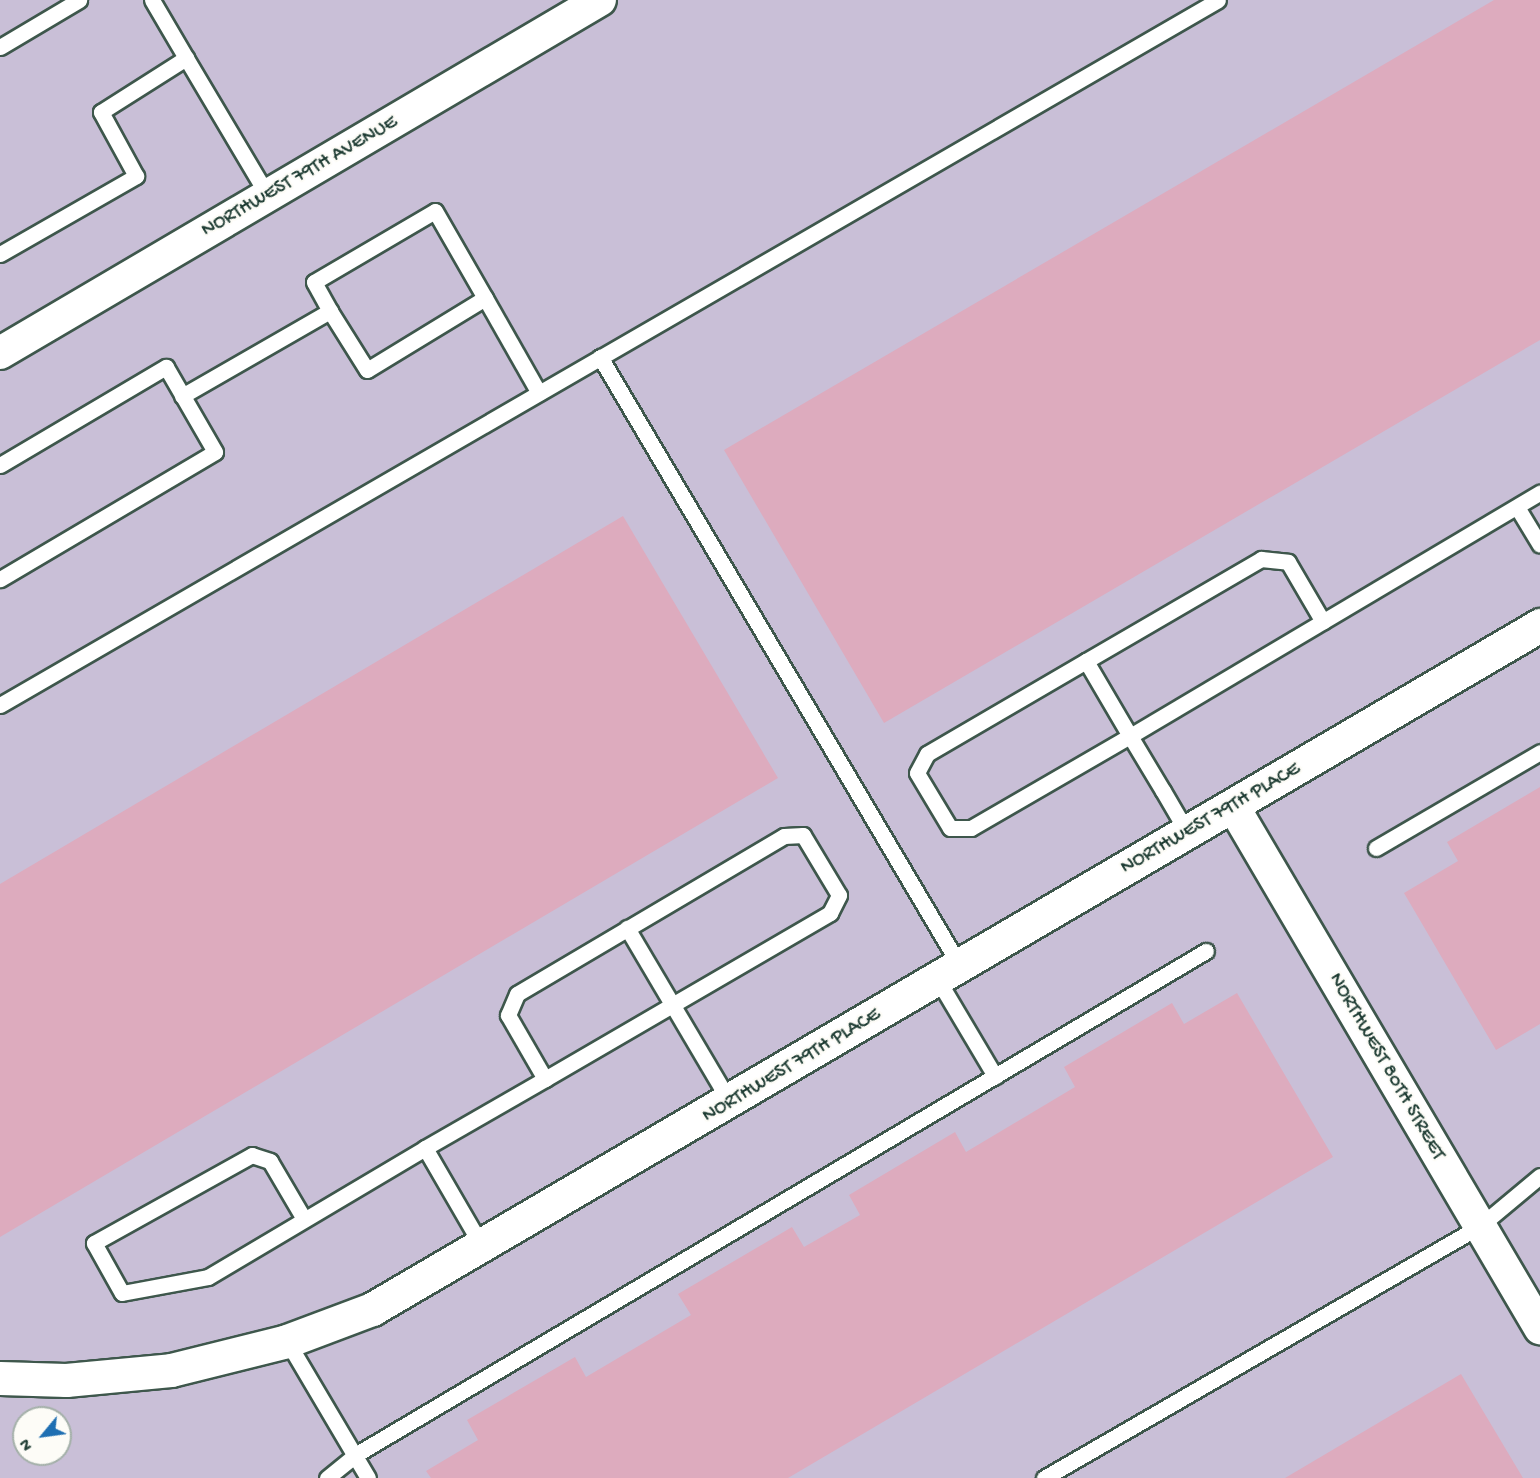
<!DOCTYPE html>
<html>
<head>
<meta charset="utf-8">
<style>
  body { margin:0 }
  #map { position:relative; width:1540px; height:1478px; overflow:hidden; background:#f1edd7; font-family:"Gochi Hand",sans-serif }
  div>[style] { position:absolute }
  .industrial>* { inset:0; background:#c9bfd7 }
  .building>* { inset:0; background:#ddabbe }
  .roads { filter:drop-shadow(2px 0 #3e574c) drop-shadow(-2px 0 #3e574c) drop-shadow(0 2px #3e574c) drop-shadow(0 -2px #3e574c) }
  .service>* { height:15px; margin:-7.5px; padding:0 7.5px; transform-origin:7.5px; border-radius:7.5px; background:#fff }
  .minor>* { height:32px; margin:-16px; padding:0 16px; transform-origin:16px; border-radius:16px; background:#fff }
  .secondary>* { height:33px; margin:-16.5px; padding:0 16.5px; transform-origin:16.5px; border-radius:16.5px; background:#fff }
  span { translate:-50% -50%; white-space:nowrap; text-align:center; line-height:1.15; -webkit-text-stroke:4.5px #fdfcf7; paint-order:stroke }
  .street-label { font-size:20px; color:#1f3d34 }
  .north { position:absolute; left:12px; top:1406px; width:60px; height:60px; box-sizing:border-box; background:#fdfcf7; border:2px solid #a4b0a9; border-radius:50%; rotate:241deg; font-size:16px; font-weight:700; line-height:24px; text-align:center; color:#1f3d34 }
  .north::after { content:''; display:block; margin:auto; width:21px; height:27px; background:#1f6fb2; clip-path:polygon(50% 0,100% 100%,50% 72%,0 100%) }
</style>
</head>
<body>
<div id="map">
  <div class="industrial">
    <i style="clip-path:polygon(evenodd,0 0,1540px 0,1540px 1478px,0 1478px,0 0,24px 1418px,60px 1418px,60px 1454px,24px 1454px,24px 1418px)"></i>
  </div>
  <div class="building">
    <i style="clip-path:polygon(1494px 0,1540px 0,1540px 340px,884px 723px,724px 450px)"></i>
    <i style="clip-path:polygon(623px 516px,778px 778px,0 1237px,0 884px)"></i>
    <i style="clip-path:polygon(1540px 787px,1540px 1024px,1496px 1050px,1404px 893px,1458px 861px,1447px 842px)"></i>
    <i style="clip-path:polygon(1237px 993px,1333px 1157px,788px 1478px,431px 1478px,426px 1471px,478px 1440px,467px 1420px,575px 1357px,586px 1377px,691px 1315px,678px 1294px,792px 1227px,804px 1247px,860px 1215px,849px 1195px,955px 1132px,966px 1152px,1075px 1087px,1064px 1067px,1172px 1003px,1184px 1024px)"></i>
    <i style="clip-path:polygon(1461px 1374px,1523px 1478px,1285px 1478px)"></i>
  </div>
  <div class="roads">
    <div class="service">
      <i style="left:152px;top:0;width:67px;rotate:59.6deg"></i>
      <i style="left:0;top:47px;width:92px;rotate:-30.7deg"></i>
      <i style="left:0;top:254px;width:157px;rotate:-29.8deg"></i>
      <i style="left:136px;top:176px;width:73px;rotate:-118.7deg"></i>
      <i style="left:101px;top:112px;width:101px;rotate:-32.4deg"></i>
      <i style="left:186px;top:58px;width:161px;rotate:59.3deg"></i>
      <i style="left:485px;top:298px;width:109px;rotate:60.4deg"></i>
      <i style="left:600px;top:357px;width:707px;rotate:59.41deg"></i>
      <i style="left:182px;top:396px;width:171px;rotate:-29.9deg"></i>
      <i style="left:330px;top:311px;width:33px;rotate:-119deg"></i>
      <i style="left:314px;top:282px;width:140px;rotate:-30.4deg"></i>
      <i style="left:435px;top:211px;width:100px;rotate:60.1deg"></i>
      <i style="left:485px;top:298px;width:138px;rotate:148.6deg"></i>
      <i style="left:367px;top:370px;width:70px;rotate:-122.1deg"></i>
      <i style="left:0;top:465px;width:193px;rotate:-30.6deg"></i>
      <i style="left:166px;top:367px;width:98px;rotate:60deg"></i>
      <i style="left:215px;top:452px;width:250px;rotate:149.4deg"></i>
      <i style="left:1517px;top:507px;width:44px;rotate:58.8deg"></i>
      <i style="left:1086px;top:661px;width:203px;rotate:-30.2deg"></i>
      <i style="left:1261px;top:559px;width:27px;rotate:6deg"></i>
      <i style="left:1288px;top:562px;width:69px;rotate:59.7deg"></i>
      <i style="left:0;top:705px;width:1407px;rotate:-30.06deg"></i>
      <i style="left:1187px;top:832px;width:48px;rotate:-120.3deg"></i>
      <i style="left:1163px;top:791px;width:64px;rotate:-121deg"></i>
      <i style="left:1130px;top:736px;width:87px;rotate:-120.4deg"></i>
      <i style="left:1086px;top:661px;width:184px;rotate:149.7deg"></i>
      <i style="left:927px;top:754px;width:21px;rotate:118deg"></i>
      <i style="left:917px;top:773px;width:64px;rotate:59deg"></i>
      <i style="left:950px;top:828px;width:21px"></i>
      <i style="left:971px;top:828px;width:184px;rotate:-30.1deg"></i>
      <i style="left:1130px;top:736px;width:477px;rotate:-30.7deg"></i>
      <i style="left:1376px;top:848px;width:190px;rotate:-30.3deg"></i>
      <i style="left:627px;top:928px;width:202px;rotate:59.4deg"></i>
      <i style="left:938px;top:980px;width:112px;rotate:59.3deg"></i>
      <i style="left:425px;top:1148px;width:138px;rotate:-29.9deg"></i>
      <i style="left:545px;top:1079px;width:330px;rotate:-30.2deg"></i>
      <i style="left:830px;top:913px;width:20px;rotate:-63deg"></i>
      <i style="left:839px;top:895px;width:70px;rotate:-121deg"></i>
      <i style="left:803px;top:835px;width:19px;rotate:177deg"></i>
      <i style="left:784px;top:836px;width:310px;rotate:149.4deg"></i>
      <i style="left:517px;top:994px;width:23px;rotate:113deg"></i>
      <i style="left:508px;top:1015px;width:74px;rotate:60deg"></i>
      <i style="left:304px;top:1219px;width:67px;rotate:-120.4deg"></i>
      <i style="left:270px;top:1161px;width:19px;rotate:-162deg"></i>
      <i style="left:252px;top:1155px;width:181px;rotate:150.9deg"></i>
      <i style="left:94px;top:1243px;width:57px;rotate:60.8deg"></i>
      <i style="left:122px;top:1293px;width:87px;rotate:-10.5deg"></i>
      <i style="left:208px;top:1277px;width:252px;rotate:-30.7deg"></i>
      <i style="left:425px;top:1148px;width:116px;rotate:59.9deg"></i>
      <i style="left:287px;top:1341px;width:159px;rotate:59.4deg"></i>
      <i style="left:327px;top:1478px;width:36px;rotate:-39deg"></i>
      <i style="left:355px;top:1455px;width:989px;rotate:-30.64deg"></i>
      <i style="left:1044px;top:1478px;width:504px;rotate:-30.03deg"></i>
      <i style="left:1480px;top:1226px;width:78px;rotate:-39.8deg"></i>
    </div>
    <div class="minor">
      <i style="left:0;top:353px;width:696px;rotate:-30.47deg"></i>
      <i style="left:1233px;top:806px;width:606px;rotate:59.54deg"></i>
    </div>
    <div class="secondary">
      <i style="left:0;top:1378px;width:66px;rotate:1.7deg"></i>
      <i style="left:66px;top:1380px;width:105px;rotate:-5.4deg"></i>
      <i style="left:171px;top:1370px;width:120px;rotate:-14deg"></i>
      <i style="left:287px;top:1341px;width:91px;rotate:-20.6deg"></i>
      <i style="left:372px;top:1309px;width:1354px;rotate:-30.35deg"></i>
    </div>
  </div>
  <div class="street-label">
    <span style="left:300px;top:177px;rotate:-30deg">NORTHWEST 79TH AVENUE</span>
    <span style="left:1211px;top:819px;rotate:-30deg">NORTHWEST 79TH PLACE</span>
    <span style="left:792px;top:1066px;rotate:-31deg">NORTHWEST 79TH PLACE</span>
    <span style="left:1386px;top:1067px;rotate:60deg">NORTHWEST 80TH STREET</span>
  </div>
  <div class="north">N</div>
</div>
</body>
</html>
